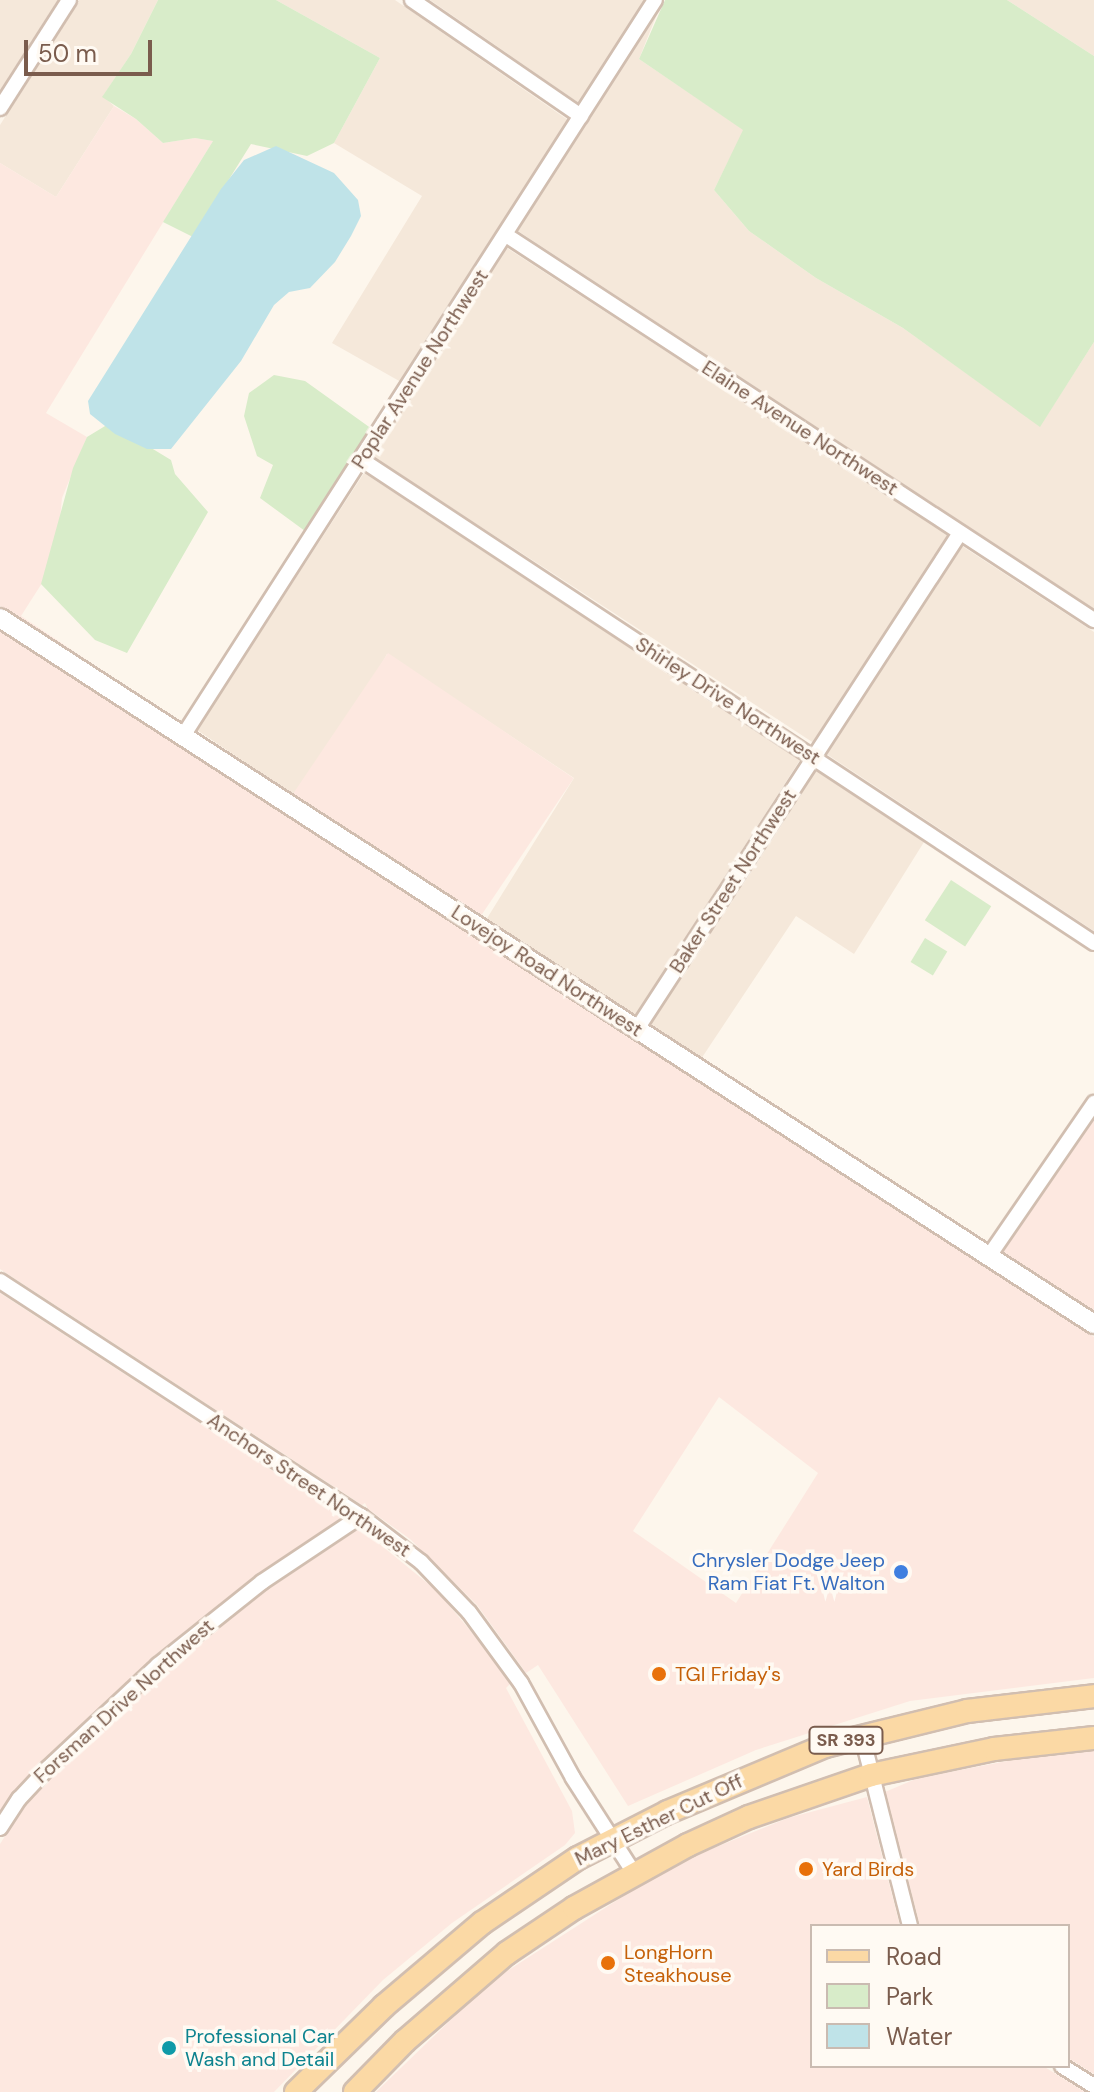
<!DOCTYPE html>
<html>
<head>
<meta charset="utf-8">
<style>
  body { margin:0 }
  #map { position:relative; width:1094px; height:2092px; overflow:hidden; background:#fdf6ec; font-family:"DM Sans",sans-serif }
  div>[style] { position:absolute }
  .residential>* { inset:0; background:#f5e8da; transform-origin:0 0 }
  .commercial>* { inset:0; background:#fde8e0; transform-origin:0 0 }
  .green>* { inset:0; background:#d8ecc9; transform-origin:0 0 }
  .water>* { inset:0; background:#bfe3e8 }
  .roads { filter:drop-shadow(2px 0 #d1beb0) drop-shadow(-2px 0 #d1beb0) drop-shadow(0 2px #d1beb0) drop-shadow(0 -2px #d1beb0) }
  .minor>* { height:14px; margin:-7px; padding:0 7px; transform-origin:7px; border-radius:7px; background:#fff }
  .tertiary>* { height:18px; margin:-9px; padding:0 9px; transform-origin:9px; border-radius:9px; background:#fff }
  .primary>* { height:22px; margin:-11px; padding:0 11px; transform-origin:11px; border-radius:11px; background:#fbd9a5 }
  .dots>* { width:22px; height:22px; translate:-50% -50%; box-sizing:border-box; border:4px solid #fffaf3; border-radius:50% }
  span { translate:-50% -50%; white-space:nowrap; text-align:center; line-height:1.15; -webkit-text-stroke:7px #fffaf3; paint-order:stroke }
  .shield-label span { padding:2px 6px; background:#fffaf3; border:2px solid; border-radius:6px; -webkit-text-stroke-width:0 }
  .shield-label { font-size:18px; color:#7a5c4d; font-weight:700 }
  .street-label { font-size:20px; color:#7a5c4d }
  .shop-label { font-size:20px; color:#366cbe }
  .right { translate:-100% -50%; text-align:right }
  .food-label { font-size:20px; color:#c56008 }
  .left { translate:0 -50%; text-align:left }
  .culture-label { font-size:20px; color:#0d838f }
  .legend { position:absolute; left:810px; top:1924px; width:260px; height:144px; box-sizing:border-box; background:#fffaf3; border:2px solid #cabbb1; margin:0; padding:10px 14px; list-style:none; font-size:24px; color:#7a5c4d }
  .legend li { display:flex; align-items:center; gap:16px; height:40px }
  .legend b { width:40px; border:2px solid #cabbb1 }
  .scale { position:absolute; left:24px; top:40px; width:128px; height:36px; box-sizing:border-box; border:4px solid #7a5c4d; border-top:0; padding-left:10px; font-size:24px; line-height:28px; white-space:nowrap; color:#7a5c4d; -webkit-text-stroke:6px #fffaf3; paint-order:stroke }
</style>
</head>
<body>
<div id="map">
  <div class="residential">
    <i style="clip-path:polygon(0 0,59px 0,0 93px)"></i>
    <i style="clip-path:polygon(79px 0,158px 0,131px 54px,103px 96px,114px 106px,56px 197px,0 163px,0 125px)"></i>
    <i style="clip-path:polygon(276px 0,395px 0,568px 120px,401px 382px,332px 343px,422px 196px,334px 143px,380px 58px)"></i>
    <i style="clip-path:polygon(430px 0,644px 0,579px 103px)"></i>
    <i style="clip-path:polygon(1007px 0,1094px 0,1094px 56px)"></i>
    <i style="clip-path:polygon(659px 9px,639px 59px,744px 130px,714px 190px,749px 231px,816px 278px,903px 328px,1040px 426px,1094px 342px,1094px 609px,518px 231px)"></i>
    <i style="left:507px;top:248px;width:526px;height:248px;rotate:33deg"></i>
    <i style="clip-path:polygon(364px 473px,800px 760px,635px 1016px,486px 920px,574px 778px,387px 654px,304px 802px,197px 730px)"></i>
    <i style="clip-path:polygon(962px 546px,1094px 632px,1094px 931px,825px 753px)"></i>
    <i style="clip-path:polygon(815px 770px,924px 842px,854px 954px,796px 916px,701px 1059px,649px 1025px)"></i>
  </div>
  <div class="commercial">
    <i style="clip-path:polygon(114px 106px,136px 119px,163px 143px,195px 138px,213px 141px,46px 413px,87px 437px,62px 498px,59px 529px,44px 580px,21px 616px,181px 723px,0 606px,0 163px,56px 197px)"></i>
    <i style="clip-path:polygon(evenodd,0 630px,1094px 1337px,1094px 1678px,910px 1701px,756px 1750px,628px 1806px,538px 1665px,526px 1673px,477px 1605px,410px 1539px,368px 1509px,365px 1503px,362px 1505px,0 1269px,0 630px,719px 1397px,818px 1473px,736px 1603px,633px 1531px,719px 1397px)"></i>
    <i style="left:388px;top:653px;width:224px;height:171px;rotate:34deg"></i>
    <i style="clip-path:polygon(1094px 1118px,1094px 1312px,1002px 1253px)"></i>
    <i style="clip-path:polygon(0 1293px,344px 1517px,258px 1574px,153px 1658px,42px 1761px,0 1813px)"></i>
    <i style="clip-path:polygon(360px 1528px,437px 1591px,485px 1648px,510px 1684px,506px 1688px,572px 1811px,575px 1833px,565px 1845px,452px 1923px,383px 1980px,274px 2092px,0 2092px,0 1844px,7px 1833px,26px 1804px,53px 1775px,164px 1672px,267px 1590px)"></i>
    <i style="clip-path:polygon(1094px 1750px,1094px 2074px,1068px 2058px,1068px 1926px,920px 1926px,885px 1792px,918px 1778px,1029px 1757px)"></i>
    <i style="clip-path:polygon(867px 1797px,900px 1926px,812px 1926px,812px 2066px,1043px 2066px,1085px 2092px,376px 2092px,490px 1982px,636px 1888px,691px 1857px,788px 1818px)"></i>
  </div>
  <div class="green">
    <i style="clip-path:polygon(158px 0,276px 0,380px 58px,334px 143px,307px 156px,251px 144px,193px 237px,163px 222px,213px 141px,195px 138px,163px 143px,136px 119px,102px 97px,131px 54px)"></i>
    <i style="clip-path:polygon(665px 0,1007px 0,1094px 56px,1094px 342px,1040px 427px,903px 328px,816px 278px,749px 231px,714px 190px,743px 130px,639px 59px)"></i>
    <i style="clip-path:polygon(274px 375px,305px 381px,372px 429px,305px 531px,260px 498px,273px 465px,257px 456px,244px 416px,249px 393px)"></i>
    <i style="clip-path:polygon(110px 423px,171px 460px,175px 474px,208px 512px,127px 653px,95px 640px,41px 584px,73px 468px,87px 437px)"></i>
    <i style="left:951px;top:880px;width:48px;height:48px;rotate:33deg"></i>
    <i style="left:925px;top:938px;width:26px;height:28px;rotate:31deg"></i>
  </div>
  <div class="water">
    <i style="clip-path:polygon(276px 146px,334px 173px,358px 200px,361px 216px,351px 236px,335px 262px,310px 288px,289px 292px,274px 305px,241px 361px,171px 449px,147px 449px,115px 434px,90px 414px,88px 401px,221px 189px,244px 160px)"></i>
  </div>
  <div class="roads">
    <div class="minor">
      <i style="left:412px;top:0;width:205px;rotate:34.5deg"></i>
      <i style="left:0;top:108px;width:128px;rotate:-57.4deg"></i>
      <i style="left:506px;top:235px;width:703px;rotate:33.22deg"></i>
      <i style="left:362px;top:460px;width:877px;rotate:33.42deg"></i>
      <i style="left:183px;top:736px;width:874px;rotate:-57.33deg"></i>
      <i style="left:637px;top:1029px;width:592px;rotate:-56.93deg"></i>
      <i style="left:989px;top:1256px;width:186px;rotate:-55.5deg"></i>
      <i style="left:0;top:1281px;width:431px;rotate:33.1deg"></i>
      <i style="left:361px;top:1516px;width:76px;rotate:37.5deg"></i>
      <i style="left:421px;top:1562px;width:69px;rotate:46.2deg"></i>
      <i style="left:469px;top:1612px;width:88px;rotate:53.8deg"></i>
      <i style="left:521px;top:1683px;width:108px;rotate:61.3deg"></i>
      <i style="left:573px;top:1778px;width:113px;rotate:57.3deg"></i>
      <i style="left:862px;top:1736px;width:196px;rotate:75.8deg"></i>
      <i style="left:0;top:1828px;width:35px;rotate:-57deg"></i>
      <i style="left:19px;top:1799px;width:42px;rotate:-46.9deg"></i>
      <i style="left:48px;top:1768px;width:151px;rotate:-43.1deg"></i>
      <i style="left:158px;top:1665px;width:133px;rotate:-38.6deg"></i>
      <i style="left:262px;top:1582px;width:119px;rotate:-33.7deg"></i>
      <i style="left:1062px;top:2066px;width:38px;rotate:32deg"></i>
    </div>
    <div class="tertiary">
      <i style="left:0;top:618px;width:1302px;rotate:32.84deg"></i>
    </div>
    <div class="primary">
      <i style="left:296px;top:2092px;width:123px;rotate:-44.3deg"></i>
      <i style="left:384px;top:2006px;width:128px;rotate:-40.3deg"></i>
      <i style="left:482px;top:1923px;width:116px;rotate:-34.1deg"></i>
      <i style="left:578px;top:1858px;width:101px;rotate:-27.1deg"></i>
      <i style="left:668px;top:1812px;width:170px;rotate:-22.8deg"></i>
      <i style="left:825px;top:1746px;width:146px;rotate:-13.8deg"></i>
      <i style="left:967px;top:1711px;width:128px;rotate:-6.7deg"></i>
      <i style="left:355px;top:2092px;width:71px;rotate:-45.6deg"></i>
      <i style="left:405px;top:2041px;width:135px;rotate:-40.8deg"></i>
      <i style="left:507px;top:1953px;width:81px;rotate:-33.9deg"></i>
      <i style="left:574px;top:1908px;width:130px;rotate:-28.9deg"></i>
      <i style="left:688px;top:1845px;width:67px;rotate:-24.7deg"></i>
      <i style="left:749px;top:1817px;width:129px;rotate:-19deg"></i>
      <i style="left:871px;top:1775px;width:126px;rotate:-11.9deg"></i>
      <i style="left:994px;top:1749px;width:101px;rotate:-6.3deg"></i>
    </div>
  </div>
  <div class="dots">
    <i style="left:901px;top:1572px;background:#3f7fe0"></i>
    <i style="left:659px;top:1674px;background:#e8710a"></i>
    <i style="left:806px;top:1869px;background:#e8710a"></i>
    <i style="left:608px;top:1963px;background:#e8710a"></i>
    <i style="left:169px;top:2048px;background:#0f9aa8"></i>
  </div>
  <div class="shield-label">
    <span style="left:846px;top:1740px">SR 393</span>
  </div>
  <div class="street-label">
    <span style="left:420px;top:369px;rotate:-57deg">Poplar Avenue Northwest</span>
    <span style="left:800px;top:428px;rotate:33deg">Elaine Avenue Northwest</span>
    <span style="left:728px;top:701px;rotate:33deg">Shirley Drive Northwest</span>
    <span style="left:733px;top:881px;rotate:-57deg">Baker Street Northwest</span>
    <span style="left:547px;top:971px;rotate:33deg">Lovejoy Road Northwest</span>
    <span style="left:309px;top:1485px;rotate:34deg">Anchors Street Northwest</span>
    <span style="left:124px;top:1701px;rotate:-42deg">Forsman Drive Northwest</span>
    <span style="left:659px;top:1820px;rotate:-26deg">Mary Esther Cut Off</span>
  </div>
  <div class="shop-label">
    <span class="right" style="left:885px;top:1572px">Chrysler Dodge Jeep<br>Ram Fiat Ft. Walton</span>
  </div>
  <div class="food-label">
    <span class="left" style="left:675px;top:1674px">TGI Friday's</span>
    <span class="left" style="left:822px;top:1869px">Yard Birds</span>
    <span class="left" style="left:624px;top:1964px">LongHorn<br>Steakhouse</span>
  </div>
  <div class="culture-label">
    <span class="left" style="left:185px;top:2048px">Professional Car<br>Wash and Detail</span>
  </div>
  <ul class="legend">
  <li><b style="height:10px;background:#fbd9a5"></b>Road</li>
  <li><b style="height:22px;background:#d8ecc9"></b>Park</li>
  <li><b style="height:22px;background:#bfe3e8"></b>Water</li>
  </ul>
  <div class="scale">50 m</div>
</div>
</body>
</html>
